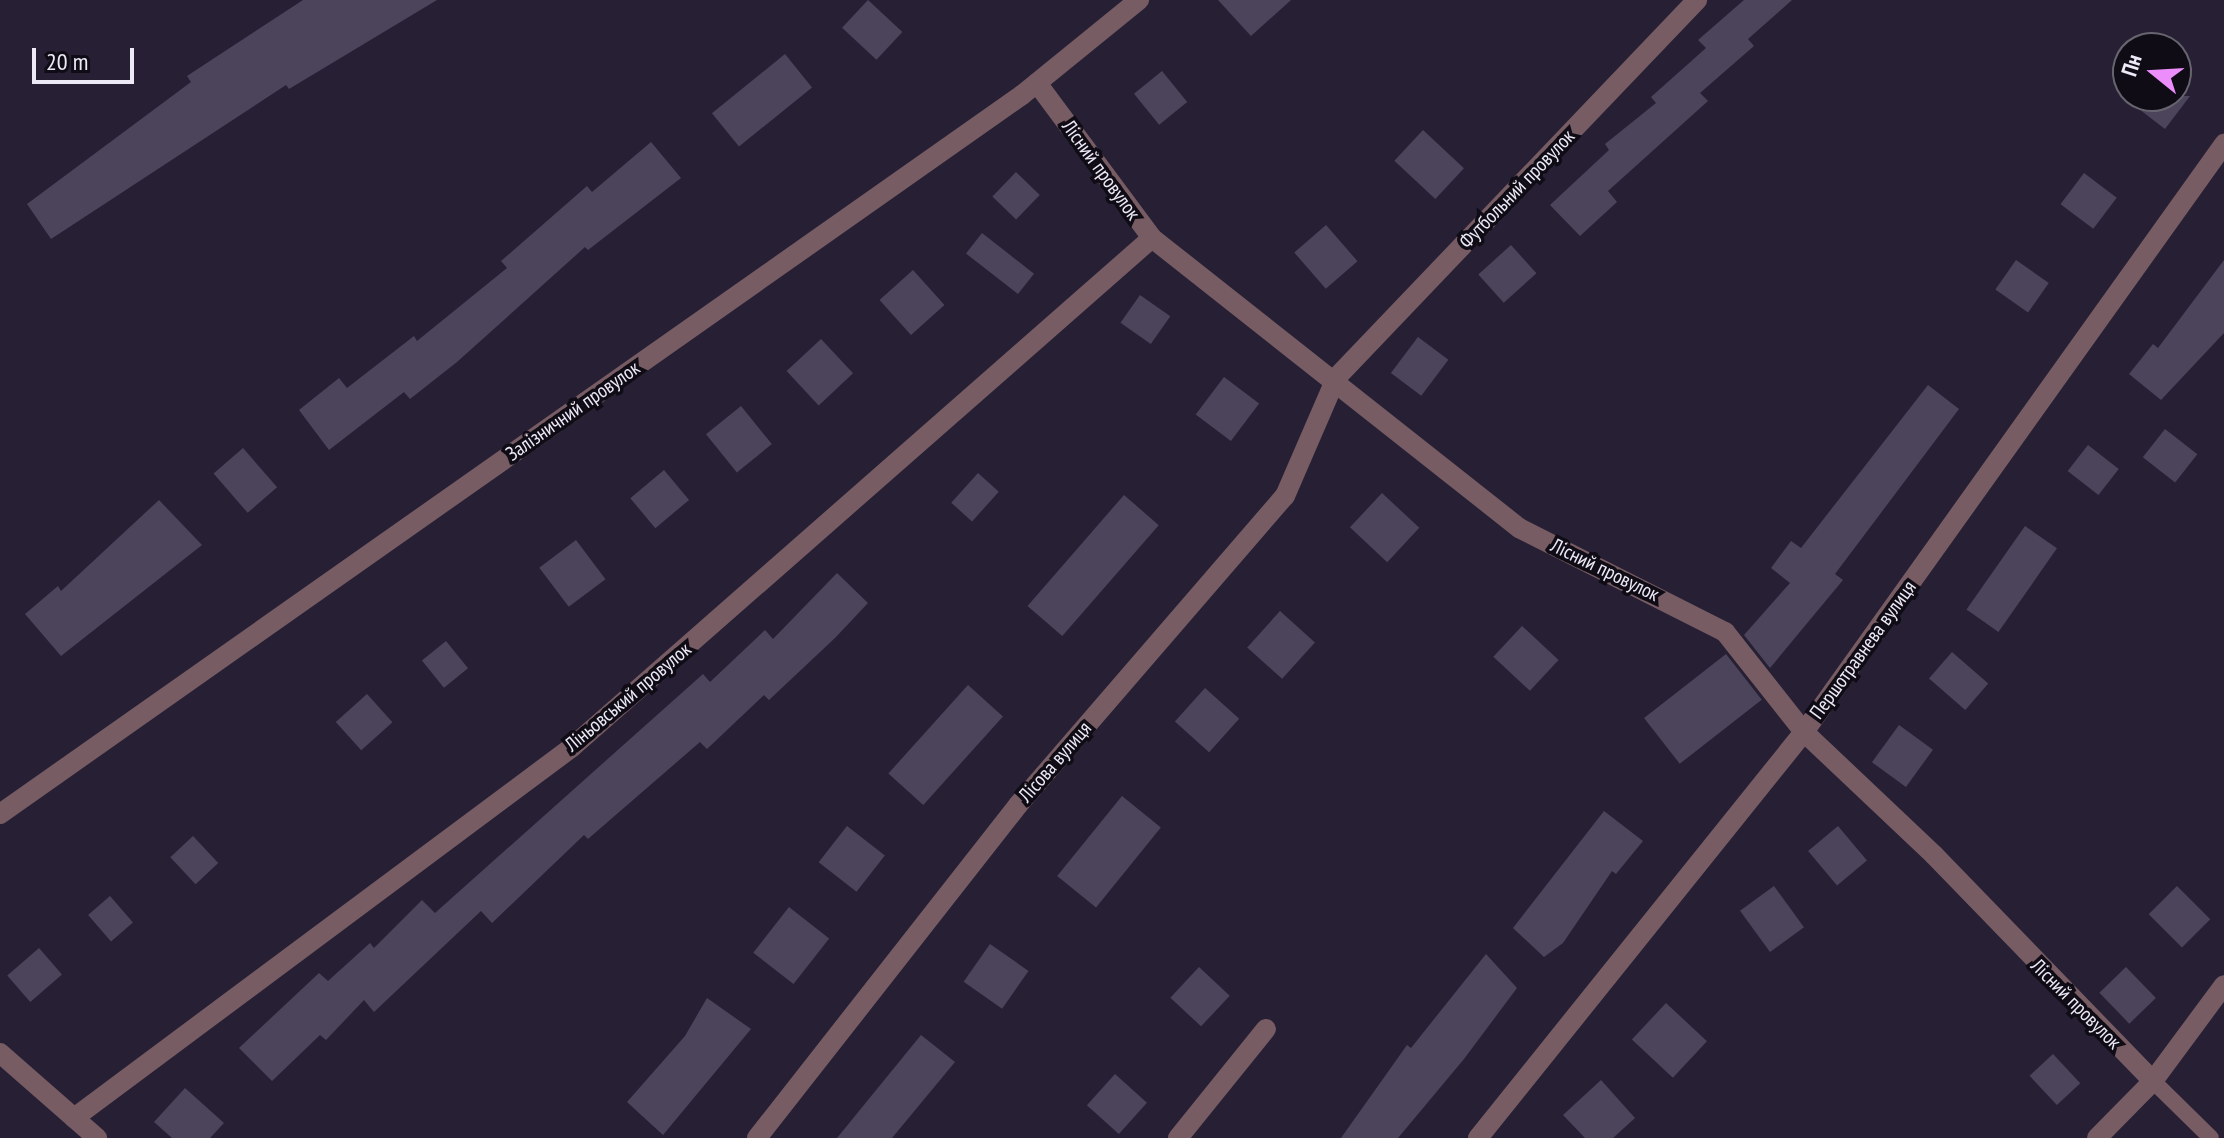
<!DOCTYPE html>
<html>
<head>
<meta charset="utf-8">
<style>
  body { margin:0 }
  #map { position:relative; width:2224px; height:1138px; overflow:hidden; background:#272035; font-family:"PT Sans Narrow",sans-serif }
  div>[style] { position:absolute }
  .building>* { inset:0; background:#4b445b; transform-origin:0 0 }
  .lane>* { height:16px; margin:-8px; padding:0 8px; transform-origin:8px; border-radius:8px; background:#775c63 }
  .street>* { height:20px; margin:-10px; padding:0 10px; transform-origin:10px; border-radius:10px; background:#775c63 }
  span { translate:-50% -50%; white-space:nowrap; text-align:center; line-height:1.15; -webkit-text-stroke:7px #0f0c15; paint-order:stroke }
  .street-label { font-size:20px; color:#ede9f7 }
  .north { position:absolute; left:2112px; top:32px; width:80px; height:80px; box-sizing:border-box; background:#0f0c15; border:2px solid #68646f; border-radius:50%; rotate:288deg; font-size:22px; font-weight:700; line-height:32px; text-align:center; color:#ede9f7 }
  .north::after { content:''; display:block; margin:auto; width:28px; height:36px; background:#eb8dfb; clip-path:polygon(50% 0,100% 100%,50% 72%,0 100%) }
  .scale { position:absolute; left:32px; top:48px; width:102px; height:36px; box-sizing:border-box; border:4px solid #ede9f7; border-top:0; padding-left:10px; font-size:24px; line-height:28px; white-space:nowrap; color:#ede9f7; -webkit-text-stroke:6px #0f0c15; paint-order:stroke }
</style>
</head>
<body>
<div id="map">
  <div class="building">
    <i style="clip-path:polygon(303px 0,437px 0,289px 89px,286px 85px,51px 239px,27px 204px,191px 82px,187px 76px)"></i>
    <i style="left:868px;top:0;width:47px;height:38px;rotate:43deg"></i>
    <i style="clip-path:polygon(1218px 0,1291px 0,1251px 36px)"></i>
    <i style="clip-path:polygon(1744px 0,1792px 0,1748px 39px,1754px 46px,1700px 93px,1708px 101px,1608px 191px,1617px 202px,1580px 236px,1550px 205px,1609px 150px,1605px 144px,1656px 103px,1651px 97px,1706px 48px,1698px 40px)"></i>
    <i style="left:785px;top:54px;width:43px;height:94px;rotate:51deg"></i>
    <i style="left:1162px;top:71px;width:40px;height:36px;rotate:51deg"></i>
    <i style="clip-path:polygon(2122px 96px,2190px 96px,2165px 129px)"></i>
    <i style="left:1423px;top:130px;width:56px;height:42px;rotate:43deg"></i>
    <i style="clip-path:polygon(651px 142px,681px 178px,588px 250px,585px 247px,457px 362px,410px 399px,404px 392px,329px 450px,299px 410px,339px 378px,347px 388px,414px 336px,417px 341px,507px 268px,501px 261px,587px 186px,592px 192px)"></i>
    <i style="left:1016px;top:172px;width:33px;height:34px;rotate:44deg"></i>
    <i style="left:2084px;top:173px;width:41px;height:39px;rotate:37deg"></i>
    <i style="left:1326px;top:225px;width:48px;height:42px;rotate:49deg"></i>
    <i style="left:982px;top:233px;width:66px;height:26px;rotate:38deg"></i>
    <i style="left:1511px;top:245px;width:38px;height:44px;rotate:48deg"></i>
    <i style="left:2016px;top:260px;width:40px;height:36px;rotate:35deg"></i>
    <i style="clip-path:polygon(2224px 260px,2224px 333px,2161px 400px,2129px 374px,2153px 344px,2158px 348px)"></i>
    <i style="left:913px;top:270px;width:47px;height:45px;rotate:48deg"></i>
    <i style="left:1140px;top:295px;width:37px;height:34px;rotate:35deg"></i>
    <i style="left:1418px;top:337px;width:38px;height:45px;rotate:37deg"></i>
    <i style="left:821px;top:339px;width:47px;height:47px;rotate:47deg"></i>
    <i style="left:1224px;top:377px;width:44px;height:47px;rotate:37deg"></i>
    <i style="clip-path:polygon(1928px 385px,1959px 409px,1835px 574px,1843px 580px,1770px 668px,1744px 635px,1790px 583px,1771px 568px,1791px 541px,1801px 548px)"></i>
    <i style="left:741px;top:406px;width:49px;height:45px;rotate:51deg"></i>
    <i style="left:2165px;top:429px;width:41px;height:36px;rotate:38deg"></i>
    <i style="left:2088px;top:445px;width:39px;height:33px;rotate:38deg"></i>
    <i style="left:243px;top:448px;width:52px;height:39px;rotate:49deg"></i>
    <i style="left:664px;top:470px;width:39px;height:44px;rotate:50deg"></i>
    <i style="left:978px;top:473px;width:28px;height:40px;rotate:42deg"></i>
    <i style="left:1382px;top:493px;width:51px;height:47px;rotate:43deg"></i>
    <i style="left:1124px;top:495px;width:46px;height:147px;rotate:41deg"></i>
    <i style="clip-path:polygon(159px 500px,202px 545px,61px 656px,25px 614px,58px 586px,61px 591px)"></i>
    <i style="left:2025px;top:526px;width:39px;height:102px;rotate:35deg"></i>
    <i style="left:576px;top:540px;width:49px;height:46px;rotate:53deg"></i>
    <i style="clip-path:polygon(837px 573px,868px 603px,835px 638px,769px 700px,764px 695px,707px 749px,700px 742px,588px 839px,584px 835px,492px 923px,481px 911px,374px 1012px,364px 1000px,326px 1040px,320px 1035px,272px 1081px,239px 1048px,319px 973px,328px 981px,370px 943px,374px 948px,422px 900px,435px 913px,703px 674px,710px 682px,765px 630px,773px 639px)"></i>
    <i style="left:1280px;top:611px;width:47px;height:49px;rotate:42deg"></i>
    <i style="left:1522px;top:626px;width:50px;height:42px;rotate:43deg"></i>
    <i style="left:446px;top:641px;width:35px;height:31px;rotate:51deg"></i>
    <i style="left:1952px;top:652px;width:48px;height:35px;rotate:41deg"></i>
    <i style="left:1726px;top:654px;width:58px;height:104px;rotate:52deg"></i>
    <i style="left:968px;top:685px;width:47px;height:119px;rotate:42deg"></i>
    <i style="left:1205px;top:688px;width:46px;height:45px;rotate:42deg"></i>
    <i style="left:367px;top:694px;width:38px;height:42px;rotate:48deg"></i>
    <i style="left:1899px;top:725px;width:42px;height:46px;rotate:36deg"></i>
    <i style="left:1122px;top:796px;width:50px;height:103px;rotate:39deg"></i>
    <i style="clip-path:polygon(1604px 811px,1643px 841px,1616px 874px,1612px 871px,1563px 943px,1544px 957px,1513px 928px)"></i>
    <i style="left:847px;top:826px;width:48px;height:46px;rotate:38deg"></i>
    <i style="left:1838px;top:826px;width:45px;height:39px;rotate:50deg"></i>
    <i style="left:193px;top:836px;width:37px;height:31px;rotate:47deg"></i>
    <i style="left:1774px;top:886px;width:51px;height:42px;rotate:54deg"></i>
    <i style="left:2177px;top:886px;width:47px;height:40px;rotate:45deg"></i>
    <i style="left:110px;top:896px;width:35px;height:29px;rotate:49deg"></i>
    <i style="left:789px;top:907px;width:51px;height:58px;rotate:38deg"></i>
    <i style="left:990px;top:944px;width:47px;height:46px;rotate:35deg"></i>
    <i style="left:39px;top:948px;width:35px;height:42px;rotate:49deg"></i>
    <i style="clip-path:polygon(1486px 954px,1517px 988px,1464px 1059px,1398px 1138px,1341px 1138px,1407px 1045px,1411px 1048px)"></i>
    <i style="left:1199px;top:967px;width:42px;height:42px;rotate:43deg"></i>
    <i style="left:2126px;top:967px;width:43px;height:37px;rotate:46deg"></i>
    <i style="clip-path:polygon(707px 998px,751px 1029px,663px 1135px,627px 1102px,685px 1036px)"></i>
    <i style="left:1666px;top:1003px;width:56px;height:50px;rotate:43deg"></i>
    <i style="clip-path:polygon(921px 1035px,955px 1062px,892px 1138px,837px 1138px)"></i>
    <i style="left:2053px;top:1054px;width:40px;height:32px;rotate:47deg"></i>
    <i style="left:1115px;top:1074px;width:43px;height:42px;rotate:42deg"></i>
    <i style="clip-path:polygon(1601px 1080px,1635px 1118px,1613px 1138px,1585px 1138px,1563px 1115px)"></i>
    <i style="clip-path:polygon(185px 1088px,224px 1123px,210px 1138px,172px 1138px,154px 1122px)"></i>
  </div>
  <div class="lane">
    <i style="left:2153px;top:1081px;width:81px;rotate:44.5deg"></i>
  </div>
  <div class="street">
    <i style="left:1037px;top:83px;width:193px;rotate:53.4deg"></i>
    <i style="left:1152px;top:238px;width:468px;rotate:38.3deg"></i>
    <i style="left:1519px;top:528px;width:231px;rotate:26.8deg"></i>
    <i style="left:1725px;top:632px;width:127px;rotate:51.7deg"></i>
    <i style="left:1804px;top:732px;width:179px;rotate:43.4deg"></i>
    <i style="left:1934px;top:855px;width:315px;rotate:45.9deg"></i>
    <i style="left:0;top:814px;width:1250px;rotate:-35.13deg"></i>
    <i style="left:1022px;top:95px;width:151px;rotate:-39.1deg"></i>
    <i style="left:0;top:1053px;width:129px;rotate:41.2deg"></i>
    <i style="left:74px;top:1118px;width:620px;rotate:-36.67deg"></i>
    <i style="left:571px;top:748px;width:773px;rotate:-41.28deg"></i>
    <i style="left:757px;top:1138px;width:423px;rotate:-51.9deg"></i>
    <i style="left:1018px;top:805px;width:408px;rotate:-49.2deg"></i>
    <i style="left:1285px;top:496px;width:129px;rotate:-66.6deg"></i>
    <i style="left:1336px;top:378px;width:523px;rotate:-46.32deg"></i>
    <i style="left:1178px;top:1138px;width:140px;rotate:-51.1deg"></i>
    <i style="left:1478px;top:1138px;width:521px;rotate:-51.24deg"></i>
    <i style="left:1804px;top:732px;width:723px;rotate:-54.46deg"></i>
    <i style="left:2097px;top:1138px;width:80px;rotate:-45.5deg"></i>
    <i style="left:2153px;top:1081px;width:119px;rotate:-53.5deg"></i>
  </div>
  <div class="street-label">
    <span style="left:1101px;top:170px;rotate:54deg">Лісний провулок</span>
    <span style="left:1517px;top:189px;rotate:-46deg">Футбольний провулок</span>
    <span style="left:573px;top:411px;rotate:-35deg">Залізничний провулок</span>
    <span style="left:1605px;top:570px;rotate:26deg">Лісний провулок</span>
    <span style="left:1863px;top:650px;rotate:-54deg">Першотравнева вулиця</span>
    <span style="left:628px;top:697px;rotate:-40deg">Ліньовський провулок</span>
    <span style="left:1055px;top:762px;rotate:-49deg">Лісова вулиця</span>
    <span style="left:2076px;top:1004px;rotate:45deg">Лісний провулок</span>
  </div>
  <div class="north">Пн</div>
  <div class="scale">20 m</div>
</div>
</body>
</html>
